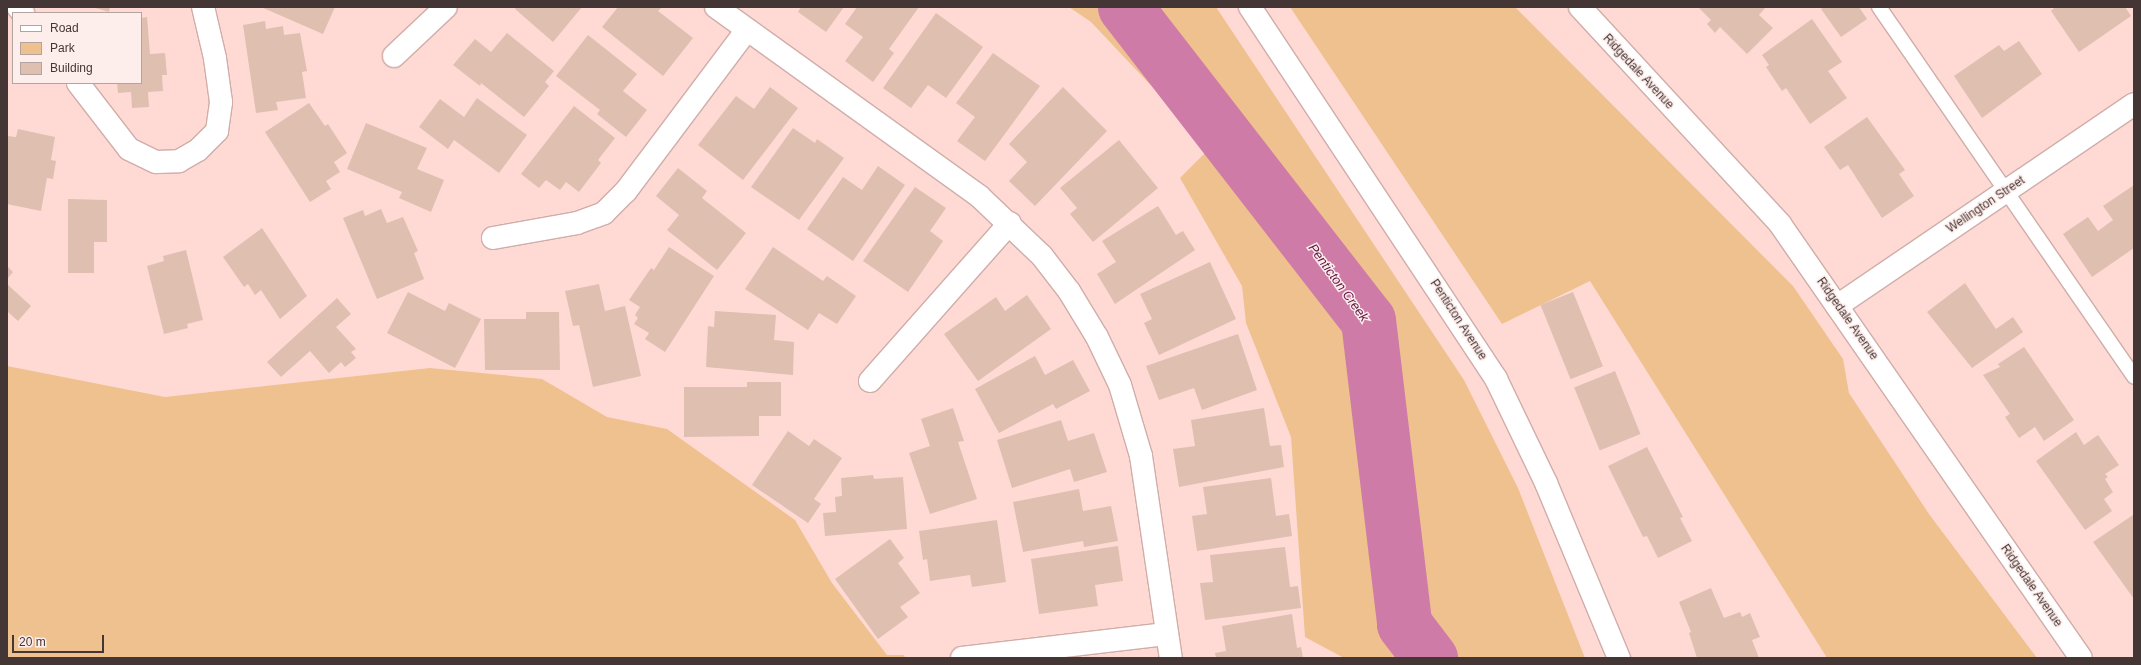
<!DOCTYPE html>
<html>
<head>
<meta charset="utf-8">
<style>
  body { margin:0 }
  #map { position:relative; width:2141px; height:665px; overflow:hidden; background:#ffdad5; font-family:Arial,sans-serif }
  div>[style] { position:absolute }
  .green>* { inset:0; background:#efc18f }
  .river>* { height:55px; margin:-27.5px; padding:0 27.5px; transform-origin:27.5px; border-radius:27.5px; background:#cf7ba7 }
  .building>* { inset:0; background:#debfb0; transform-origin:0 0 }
  .roads { filter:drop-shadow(1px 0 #d0ada8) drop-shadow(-1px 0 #d0ada8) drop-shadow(0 1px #d0ada8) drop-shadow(0 -1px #d0ada8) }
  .service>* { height:14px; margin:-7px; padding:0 7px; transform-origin:7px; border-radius:7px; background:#fff }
  .minor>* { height:22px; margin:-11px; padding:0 11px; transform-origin:11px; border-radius:11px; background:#fff }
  span { translate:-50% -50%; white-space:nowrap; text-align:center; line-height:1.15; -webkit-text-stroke:3px #fdedeb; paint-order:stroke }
  .street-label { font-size:12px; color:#443634 }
  .water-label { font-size:13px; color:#5e1341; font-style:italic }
  .frame { position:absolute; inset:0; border:8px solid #443634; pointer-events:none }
  .legend { position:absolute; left:12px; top:12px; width:130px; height:72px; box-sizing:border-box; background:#fdedeb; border:1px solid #b3a4a2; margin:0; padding:5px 7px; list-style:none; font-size:12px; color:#443634 }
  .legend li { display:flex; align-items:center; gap:8px; height:20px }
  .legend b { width:20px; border:1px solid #b3a4a2 }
  .scale { position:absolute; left:12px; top:635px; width:92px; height:18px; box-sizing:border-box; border:2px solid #443634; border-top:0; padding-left:5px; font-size:12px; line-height:14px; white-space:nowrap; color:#443634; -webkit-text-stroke:3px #fdedeb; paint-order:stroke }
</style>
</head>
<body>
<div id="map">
  <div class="green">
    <i style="clip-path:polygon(1069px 7px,1216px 7px,1464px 380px,1518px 488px,1585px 658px,1344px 658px,1305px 637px,1291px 437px,1246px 323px,1242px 286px,1180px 178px,1210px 148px,1091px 22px)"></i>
    <i style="clip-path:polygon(1290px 7px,1515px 7px,1793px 286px,1843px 359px,1849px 393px,1929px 514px,2037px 658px,1827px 658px,1590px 281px,1502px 324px)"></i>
    <i style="clip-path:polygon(7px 366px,165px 397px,430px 368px,542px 379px,607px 417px,667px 429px,795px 520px,832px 583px,887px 655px,904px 655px,905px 658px,7px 658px)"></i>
  </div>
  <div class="river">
    <i style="left:1125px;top:7px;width:396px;rotate:52.2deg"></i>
    <i style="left:1368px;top:320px;width:306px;rotate:83.2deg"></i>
    <i style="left:1404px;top:624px;width:43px;rotate:52.6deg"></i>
  </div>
  <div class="building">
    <i style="clip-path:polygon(92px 7px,110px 7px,109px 12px)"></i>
    <i style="clip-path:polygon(261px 7px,335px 7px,323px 34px)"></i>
    <i style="clip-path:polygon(516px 7px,582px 7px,553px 42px,515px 9px)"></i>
    <i style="clip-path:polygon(618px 7px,662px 7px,658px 11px,693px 38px,663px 76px,602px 27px)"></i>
    <i style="clip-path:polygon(801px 7px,844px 7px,826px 32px,798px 12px)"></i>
    <i style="clip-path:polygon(857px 7px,919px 7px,889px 49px,894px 53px,873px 82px,845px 61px,863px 37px,845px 24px)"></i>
    <i style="clip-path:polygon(1698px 7px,1766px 7px,1759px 15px,1773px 28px,1747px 54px,1720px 27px,1715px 33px,1707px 24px,1711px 20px)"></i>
    <i style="clip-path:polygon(1824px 7px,1859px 7px,1867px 19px,1841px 37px,1821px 9px)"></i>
    <i style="clip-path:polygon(2055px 7px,2125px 7px,2131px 16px,2079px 52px,2051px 11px)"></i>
    <i style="clip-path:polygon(936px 13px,983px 47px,946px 98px,928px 85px,911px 108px,883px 88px)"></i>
    <i style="clip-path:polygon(147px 17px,150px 54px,165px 53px,167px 75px,162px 75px,163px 91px,148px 92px,149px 107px,132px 108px,131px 92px,118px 93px,117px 83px,141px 83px,141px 18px)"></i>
    <i style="clip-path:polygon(1812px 19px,1842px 62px,1828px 71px,1847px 98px,1810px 124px,1786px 88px,1782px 91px,1766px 67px,1769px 65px,1762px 55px)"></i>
    <i style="clip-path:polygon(265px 21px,266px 29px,283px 26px,284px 35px,300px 33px,307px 71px,302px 72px,306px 98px,276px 102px,278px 110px,256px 113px,243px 25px)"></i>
    <i style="clip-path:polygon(507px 33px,554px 71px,545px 82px,549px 86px,524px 117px,481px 83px,480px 86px,453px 65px,475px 39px,491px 52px)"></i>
    <i style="clip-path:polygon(588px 35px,637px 74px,623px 91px,647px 110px,626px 137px,597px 114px,600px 110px,556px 76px)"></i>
    <i style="clip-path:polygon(2019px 41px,2042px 74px,1982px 118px,1954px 76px,1999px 45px,2004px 51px)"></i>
    <i style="clip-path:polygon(993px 53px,1040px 86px,985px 161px,957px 141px,975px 117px,956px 103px)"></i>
    <i style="clip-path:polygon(770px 87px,798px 108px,743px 180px,698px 145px,736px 96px,754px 109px)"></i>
    <i style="clip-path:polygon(1063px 87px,1107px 131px,1035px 206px,1009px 181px,1027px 162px,1009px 144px)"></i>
    <i style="clip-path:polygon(477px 98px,527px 135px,499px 173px,454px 140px,448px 149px,419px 127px,440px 99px,464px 117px)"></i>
    <i style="clip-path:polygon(309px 103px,325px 126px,328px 124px,347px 153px,334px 162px,340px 172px,326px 181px,331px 189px,310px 202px,265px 132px)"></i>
    <i style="clip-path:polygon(574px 106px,615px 138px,598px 160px,601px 163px,579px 192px,566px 182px,560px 190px,546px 180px,539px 188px,521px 174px)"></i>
    <i style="clip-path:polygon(1867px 117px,1905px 170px,1899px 174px,1914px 196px,1882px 218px,1848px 165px,1840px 170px,1824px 147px)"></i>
    <i style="clip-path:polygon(366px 123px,427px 148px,417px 169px,444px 180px,431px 212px,399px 198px,402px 192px,347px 169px)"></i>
    <i style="clip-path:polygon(793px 128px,815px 143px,817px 139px,844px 158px,799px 220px,751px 187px)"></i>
    <i style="clip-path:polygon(18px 129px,55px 137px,51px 160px,56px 161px,53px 179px,47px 178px,41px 211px,7px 204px,7px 136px,16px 137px)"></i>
    <i style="clip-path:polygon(1119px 140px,1158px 188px,1093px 242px,1070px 214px,1077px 208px,1060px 188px)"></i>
    <i style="clip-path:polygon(878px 166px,905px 185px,853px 261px,807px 229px,843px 177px,862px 190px)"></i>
    <i style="clip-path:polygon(678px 168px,707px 191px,702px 198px,746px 233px,717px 270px,667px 230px,679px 215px,656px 196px)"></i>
    <i style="clip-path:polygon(2134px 185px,2134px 248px,2092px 277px,2063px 234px,2088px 217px,2098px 231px,2113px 220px,2103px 206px)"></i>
    <i style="clip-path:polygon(915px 187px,946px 208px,930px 231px,943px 241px,908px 292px,863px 261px)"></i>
    <i style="clip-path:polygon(68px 199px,107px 200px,107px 242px,94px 242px,94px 273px,68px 273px)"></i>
    <i style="clip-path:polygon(1158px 206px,1176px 235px,1183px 231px,1195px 250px,1115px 304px,1097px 274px,1116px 262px,1102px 241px)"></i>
    <i style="clip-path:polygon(381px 209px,387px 223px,403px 217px,418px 251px,414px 253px,424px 279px,377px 299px,343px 218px,363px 210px,365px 216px)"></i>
    <i style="clip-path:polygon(262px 228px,307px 296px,280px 319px,261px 290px,255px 295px,248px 284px,244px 287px,223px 257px)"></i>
    <i style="clip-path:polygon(669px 247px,714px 276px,665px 352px,645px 339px,649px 333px,634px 324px,638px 318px,635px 315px,640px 307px,629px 300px,651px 268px,654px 270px)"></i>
    <i style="clip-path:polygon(773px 247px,823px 281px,827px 276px,856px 296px,837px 324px,819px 313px,808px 330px,745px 289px)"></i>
    <i style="clip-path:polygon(186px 250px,203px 320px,187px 324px,188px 328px,164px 334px,147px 266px,164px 261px,163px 256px)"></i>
    <i style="clip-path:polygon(1210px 262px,1236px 319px,1159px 355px,1144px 323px,1152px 319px,1140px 294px)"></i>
    <i style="clip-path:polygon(7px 266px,13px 272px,7px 279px)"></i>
    <i style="clip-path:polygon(1965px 283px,1996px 329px,2013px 317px,2023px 332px,1972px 368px,1927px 312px)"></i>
    <i style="clip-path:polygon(7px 284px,31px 306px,18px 321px,7px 311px)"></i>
    <i style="clip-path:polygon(599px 284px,605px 311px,625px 306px,641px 376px,593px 387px,579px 325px,573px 326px,565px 291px)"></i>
    <i style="clip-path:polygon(408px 292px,445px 311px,449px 303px,481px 319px,455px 368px,387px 333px)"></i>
    <i style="left:1573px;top:292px;width:80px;height:35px;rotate:68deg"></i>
    <i style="clip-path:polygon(1027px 295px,1051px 329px,978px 381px,944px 334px,996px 297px,1005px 311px)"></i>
    <i style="clip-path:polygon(337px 298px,351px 314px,336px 327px,356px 349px,351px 352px,356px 358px,345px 367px,341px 362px,329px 373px,310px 351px,281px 377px,267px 362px)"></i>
    <i style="clip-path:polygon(715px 311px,776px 315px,774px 340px,794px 342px,793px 375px,706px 367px,708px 326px,714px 327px)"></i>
    <i style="clip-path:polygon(526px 312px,559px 312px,560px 370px,485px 370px,484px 319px,526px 319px)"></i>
    <i style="clip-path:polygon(1238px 334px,1257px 390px,1202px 410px,1194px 388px,1159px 400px,1146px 366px)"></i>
    <i style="clip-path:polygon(2024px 347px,2074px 420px,2044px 441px,2035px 427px,2019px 438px,2005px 417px,2010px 414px,1983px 375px,2000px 367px,1998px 364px)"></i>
    <i style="clip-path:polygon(1035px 356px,1045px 375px,1073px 360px,1090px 391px,1056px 409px,1053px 404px,999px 433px,975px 389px)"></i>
    <i style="left:1615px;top:371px;width:68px;height:44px;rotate:68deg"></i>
    <i style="clip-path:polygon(747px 382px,781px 382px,781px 416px,759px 416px,759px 436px,684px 437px,684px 387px,747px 387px)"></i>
    <i style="clip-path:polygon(953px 408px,964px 441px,958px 442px,977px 499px,930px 514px,909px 453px,930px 446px,921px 419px)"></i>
    <i style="clip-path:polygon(1264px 408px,1270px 446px,1281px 445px,1284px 467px,1179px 487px,1173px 449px,1195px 446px,1191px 420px)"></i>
    <i style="clip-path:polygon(1061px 420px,1068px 441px,1094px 433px,1107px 472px,1074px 482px,1070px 469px,1012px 488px,997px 440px)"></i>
    <i style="clip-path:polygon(788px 431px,809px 446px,814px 439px,842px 458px,814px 499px,821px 504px,808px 523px,752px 485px)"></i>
    <i style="clip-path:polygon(2076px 432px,2084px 445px,2098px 435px,2119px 465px,2105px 474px,2108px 477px,2105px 479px,2113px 492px,2104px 499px,2112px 511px,2085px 530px,2036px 461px)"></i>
    <i style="clip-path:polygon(1647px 447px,1683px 517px,1680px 518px,1692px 541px,1658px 558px,1647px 536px,1643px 537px,1608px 466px)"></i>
    <i style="clip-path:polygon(873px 475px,874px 479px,903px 477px,907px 529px,825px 536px,823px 513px,836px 512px,835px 497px,842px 496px,841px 478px)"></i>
    <i style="clip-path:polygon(1271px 478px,1276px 516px,1289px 514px,1292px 536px,1197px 551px,1192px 516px,1207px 514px,1203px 487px)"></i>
    <i style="clip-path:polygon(1079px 489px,1083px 511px,1111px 506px,1118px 541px,1084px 547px,1083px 541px,1023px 552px,1013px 502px)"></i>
    <i style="clip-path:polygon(2133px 515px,2134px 516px,2134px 599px,2093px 542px)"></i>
    <i style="clip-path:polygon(997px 520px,1006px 582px,972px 587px,970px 575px,930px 581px,927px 559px,923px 560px,919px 531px)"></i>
    <i style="clip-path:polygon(890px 539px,904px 558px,898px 563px,920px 593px,900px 607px,908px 617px,878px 639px,835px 579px)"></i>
    <i style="clip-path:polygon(1118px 546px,1123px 581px,1095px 585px,1098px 606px,1039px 614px,1031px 559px)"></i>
    <i style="clip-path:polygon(1285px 547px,1290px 587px,1298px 586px,1301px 608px,1205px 620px,1200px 583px,1213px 582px,1210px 555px)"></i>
    <i style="clip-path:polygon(1711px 588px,1724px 618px,1740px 612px,1742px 617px,1750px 613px,1760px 637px,1752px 640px,1759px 658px,1697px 658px,1689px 633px,1691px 632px,1679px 602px)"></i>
    <i style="clip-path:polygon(1292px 614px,1297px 648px,1301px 647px,1303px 658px,1216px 658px,1215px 653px,1226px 651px,1222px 626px)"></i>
  </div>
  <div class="roads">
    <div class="service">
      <i style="left:1879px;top:7px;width:449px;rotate:55.4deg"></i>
    </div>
    <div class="minor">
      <i style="left:18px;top:7px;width:8px;rotate:50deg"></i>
      <i style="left:716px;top:7px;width:324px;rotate:35.7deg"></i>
      <i style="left:979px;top:196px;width:87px;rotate:43.6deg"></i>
      <i style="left:1042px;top:256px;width:44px;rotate:52.4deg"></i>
      <i style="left:1069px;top:291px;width:54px;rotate:58.7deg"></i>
      <i style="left:1097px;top:337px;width:53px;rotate:64.4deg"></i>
      <i style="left:1120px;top:385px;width:74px;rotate:73.5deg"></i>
      <i style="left:1141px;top:456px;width:204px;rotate:81.6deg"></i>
      <i style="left:1250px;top:7px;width:446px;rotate:56.5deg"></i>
      <i style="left:1496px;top:379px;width:115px;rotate:64.3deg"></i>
      <i style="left:1546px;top:483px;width:190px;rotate:67.4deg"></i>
      <i style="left:1580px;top:7px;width:295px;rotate:47.3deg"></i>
      <i style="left:1780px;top:224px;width:528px;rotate:55.26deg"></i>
      <i style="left:394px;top:56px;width:71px;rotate:-43.3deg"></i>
      <i style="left:78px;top:83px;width:83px;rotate:52.3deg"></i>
      <i style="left:129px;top:149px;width:30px;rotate:26deg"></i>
      <i style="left:156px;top:162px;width:23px;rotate:-2deg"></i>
      <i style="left:179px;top:161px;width:22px;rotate:-30deg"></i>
      <i style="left:198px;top:150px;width:27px;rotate:-45deg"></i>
      <i style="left:217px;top:131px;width:29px;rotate:-82deg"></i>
      <i style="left:221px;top:102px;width:44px;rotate:-97.8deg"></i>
      <i style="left:215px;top:58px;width:52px;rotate:-103.2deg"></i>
      <i style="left:493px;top:238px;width:85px;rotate:-10.1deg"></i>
      <i style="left:577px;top:223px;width:29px;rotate:-20deg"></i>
      <i style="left:604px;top:213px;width:31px;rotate:-45deg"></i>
      <i style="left:626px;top:191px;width:201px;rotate:-53.1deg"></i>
      <i style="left:1837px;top:306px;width:359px;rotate:-34.2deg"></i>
      <i style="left:870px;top:381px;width:211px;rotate:-48.5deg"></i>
      <i style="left:962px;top:658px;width:205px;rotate:-6.7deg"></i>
    </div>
  </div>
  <div class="street-label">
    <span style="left:1638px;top:72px;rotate:47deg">Ridgedale Avenue</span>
    <span style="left:1986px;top:205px;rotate:-34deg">Wellington Street</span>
    <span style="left:1847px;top:319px;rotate:55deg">Ridgedale Avenue</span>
    <span style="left:1458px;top:320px;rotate:57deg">Penticton Avenue</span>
    <span style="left:2031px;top:586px;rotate:55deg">Ridgedale Avenue</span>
  </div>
  <div class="water-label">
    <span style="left:1338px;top:283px;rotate:54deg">Penticton Creek</span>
  </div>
  <div class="frame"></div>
  <ul class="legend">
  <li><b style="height:5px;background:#fff"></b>Road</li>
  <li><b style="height:11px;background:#efc18f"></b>Park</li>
  <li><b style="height:11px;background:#debfb0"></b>Building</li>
  </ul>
  <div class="scale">20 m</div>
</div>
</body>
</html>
